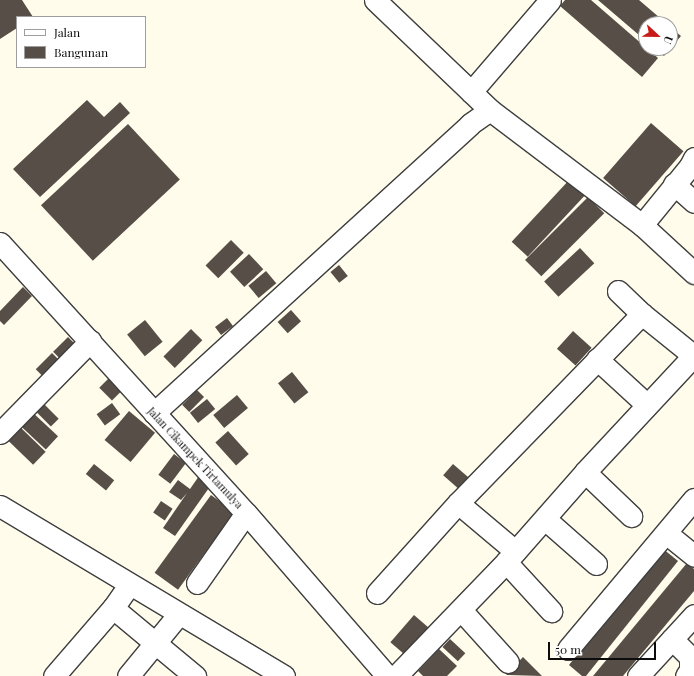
<!DOCTYPE html>
<html>
<head>
<meta charset="utf-8">
<style>
  body { margin:0 }
  #map { position:relative; width:694px; height:676px; overflow:hidden; background:#fffceb; font-family:"Playfair Display",serif }
  div>[style] { position:absolute }
  .building>* { inset:0; background:#564e47; transform-origin:0 0 }
  .roads { filter:drop-shadow(1px 0 #3f3f3f) drop-shadow(-1px 0 #3f3f3f) drop-shadow(0 1px #3f3f3f) drop-shadow(0 -1px #3f3f3f) }
  .minor>* { height:21px; margin:-10.5px; padding:0 10.5px; transform-origin:10.5px; border-radius:10.5px; background:#fff }
  span { translate:-50% -50%; white-space:nowrap; text-align:center; line-height:1.15; -webkit-text-stroke:4px #fff; paint-order:stroke }
  .street-label { font-size:11px; color:#0c0c0c }
  .legend { position:absolute; left:16px; top:16px; width:130px; height:52px; box-sizing:border-box; background:#fff; border:1px solid #9e9e9e; margin:0; padding:5px 7px; list-style:none; font-size:12px; color:#0c0c0c }
  .legend li { display:flex; align-items:center; gap:8px; height:20px }
  .legend b { width:20px; border:1px solid #9e9e9e }
  .north { position:absolute; left:638px; top:16px; width:40px; height:40px; box-sizing:border-box; background:#fff; border:1px solid #9e9e9e; border-radius:50%; rotate:112deg; font-size:11px; font-weight:700; line-height:16px; text-align:center; color:#0c0c0c }
  .north::after { content:''; display:block; margin:auto; width:14px; height:18px; background:#c81a18; clip-path:polygon(50% 0,100% 100%,50% 72%,0 100%) }
  .scale { position:absolute; left:548px; top:642px; width:108px; height:18px; box-sizing:border-box; border:2px solid #0c0c0c; border-top:0; padding-left:5px; font-size:12px; line-height:14px; white-space:nowrap; color:#0c0c0c; -webkit-text-stroke:3px #fff; paint-order:stroke }
</style>
</head>
<body>
<div id="map">
  <div class="building">
    <i style="clip-path:polygon(0 0,22px 0,33px 17px,17px 17px,17px 28px,0 39px)"></i>
    <i style="clip-path:polygon(565px 0,591px 0,658px 58px,642px 77px,560px 6px)"></i>
    <i style="clip-path:polygon(598px 0,639px 0,667px 24px,646px 24px,646px 41px)"></i>
    <i style="clip-path:polygon(670px 27px,681px 36px,664px 56px,654px 48px,670px 48px)"></i>
    <i style="clip-path:polygon(87px 100px,104px 117px,120px 102px,130px 113px,40px 197px,13px 169px)"></i>
    <i style="left:651px;top:123px;width:43px;height:73px;rotate:41deg"></i>
    <i style="left:128px;top:124px;width:76px;height:119px;rotate:47deg"></i>
    <i style="left:571px;top:178px;width:22px;height:87px;rotate:43deg"></i>
    <i style="left:588px;top:197px;width:23px;height:89px;rotate:45deg"></i>
    <i style="left:231px;top:240px;width:18px;height:36px;rotate:45deg"></i>
    <i style="left:580px;top:248px;width:21px;height:49px;rotate:47deg"></i>
    <i style="left:249px;top:254px;width:21px;height:26px;rotate:47deg"></i>
    <i style="left:339px;top:265px;width:14px;height:11px;rotate:51deg"></i>
    <i style="left:266px;top:271px;width:16px;height:23px;rotate:50deg"></i>
    <i style="clip-path:polygon(23px 287px,32px 296px,4px 325px,0 321px,0 311px)"></i>
    <i style="left:291px;top:310px;width:15px;height:18px;rotate:48deg"></i>
    <i style="left:227px;top:318px;width:10px;height:15px;rotate:53deg"></i>
    <i style="left:145px;top:320px;width:28px;height:23px;rotate:51deg"></i>
    <i style="left:191px;top:329px;width:16px;height:39px;rotate:45deg"></i>
    <i style="left:573px;top:331px;width:25px;height:24px;rotate:42deg"></i>
    <i style="left:68px;top:337px;width:16px;height:21px;rotate:45deg"></i>
    <i style="left:52px;top:353px;width:16px;height:23px;rotate:45deg"></i>
    <i style="left:292px;top:372px;width:26px;height:18px;rotate:51deg"></i>
    <i style="left:112px;top:375px;width:18px;height:18px;rotate:45deg"></i>
    <i style="left:197px;top:390px;width:10px;height:21px;rotate:45deg"></i>
    <i style="left:237px;top:395px;width:17px;height:31px;rotate:50deg"></i>
    <i style="left:207px;top:399px;width:13px;height:22px;rotate:51deg"></i>
    <i style="left:41px;top:401px;width:25px;height:11px;rotate:45deg"></i>
    <i style="left:112px;top:403px;width:14px;height:19px;rotate:54deg"></i>
    <i style="left:31px;top:411px;width:37px;height:18px;rotate:43deg"></i>
    <i style="left:129px;top:411px;width:34px;height:38px;rotate:40deg"></i>
    <i style="left:19px;top:426px;width:37px;height:18px;rotate:44deg"></i>
    <i style="left:228px;top:431px;width:31px;height:17px;rotate:48deg"></i>
    <i style="left:174px;top:454px;width:15px;height:26px;rotate:37deg"></i>
    <i style="left:94px;top:464px;width:26px;height:13px;rotate:39deg"></i>
    <i style="left:453px;top:464px;width:23px;height:15px;rotate:41deg"></i>
    <i style="clip-path:polygon(199px 476px,211px 485px,175px 536px,163px 528px,187px 493px,181px 500px,169px 492px,178px 480px,190px 489px)"></i>
    <i style="left:211px;top:495px;width:29px;height:96px;rotate:36deg"></i>
    <i style="left:161px;top:501px;width:14px;height:14px;rotate:34deg"></i>
    <i style="clip-path:polygon(662px 548px,678px 561px,586px 676px,582px 676px,569px 665px)"></i>
    <i style="clip-path:polygon(687px 563px,694px 569px,694px 591px,623px 676px,593px 676px)"></i>
    <i style="left:414px;top:615px;width:23px;height:36px;rotate:41deg"></i>
    <i style="left:450px;top:639px;width:21px;height:11px;rotate:43deg"></i>
    <i style="clip-path:polygon(439px 649px,457px 666px,447px 676px,423px 676px,418px 671px)"></i>
    <i style="clip-path:polygon(523px 657px,542px 676px,506px 675px)"></i>
  </div>
  <div class="roads">
    <div class="minor">
      <i style="left:375px;top:0;width:159px;rotate:43.7deg"></i>
      <i style="left:471px;top:92px;width:121px;rotate:-49.3deg"></i>
      <i style="left:674px;top:184px;width:27px;rotate:42deg"></i>
      <i style="left:642px;top:225px;width:76px;rotate:-50.9deg"></i>
      <i style="left:690px;top:166px;width:9px;rotate:-63deg"></i>
      <i style="left:0;top:243px;width:365px;rotate:47.7deg"></i>
      <i style="left:246px;top:513px;width:216px;rotate:49.1deg"></i>
      <i style="left:618px;top:291px;width:33px;rotate:44deg"></i>
      <i style="left:597px;top:359px;width:67px;rotate:42.6deg"></i>
      <i style="left:154px;top:413px;width:428px;rotate:-42.4deg"></i>
      <i style="left:470px;top:124px;width:24px;rotate:-35deg"></i>
      <i style="left:490px;top:110px;width:191px;rotate:37.1deg"></i>
      <i style="left:642px;top:225px;width:71px;rotate:42.7deg"></i>
      <i style="left:0;top:433px;width:129px;rotate:-45.6deg"></i>
      <i style="left:585px;top:472px;width:64px;rotate:43.7deg"></i>
      <i style="left:458px;top:503px;width:75px;rotate:40.1deg"></i>
      <i style="left:0;top:506px;width:331px;rotate:30.9deg"></i>
      <i style="left:545px;top:519px;width:68px;rotate:41.4deg"></i>
      <i style="left:666px;top:533px;width:36px;rotate:39deg"></i>
      <i style="left:506px;top:562px;width:67px;rotate:47.4deg"></i>
      <i style="left:197px;top:583px;width:85px;rotate:-55deg"></i>
      <i style="left:377px;top:593px;width:121px;rotate:-48deg"></i>
      <i style="left:458px;top:503px;width:264px;rotate:-45.8deg"></i>
      <i style="left:642px;top:314px;width:67px;rotate:38.9deg"></i>
      <i style="left:113px;top:608px;width:107px;rotate:39.7deg"></i>
      <i style="left:461px;top:610px;width:70px;rotate:47.9deg"></i>
      <i style="left:672px;top:639px;width:25px;rotate:45deg"></i>
      <i style="left:690px;top:657px;width:13px;rotate:90deg"></i>
      <i style="left:690px;top:670px;width:7px;rotate:124deg"></i>
      <i style="left:568px;top:649px;width:196px;rotate:-50deg"></i>
      <i style="left:54px;top:676px;width:90px;rotate:-49.1deg"></i>
      <i style="left:113px;top:608px;width:28px;rotate:-55deg"></i>
      <i style="left:128px;top:676px;width:80px;rotate:-50.6deg"></i>
      <i style="left:396px;top:676px;width:158px;rotate:-46deg"></i>
      <i style="left:506px;top:562px;width:120px;rotate:-48.7deg"></i>
      <i style="left:585px;top:472px;width:160px;rotate:-47deg"></i>
      <i style="left:638px;top:676px;width:83px;rotate:-47.4deg"></i>
    </div>
  </div>
  <div class="street-label">
    <span style="left:195px;top:458px;rotate:47deg">Jalan Cikampek Tirtamulya</span>
  </div>
  <ul class="legend">
  <li><b style="height:5px;background:#fff"></b>Jalan</li>
  <li><b style="height:11px;background:#564e47"></b>Bangunan</li>
  </ul>
  <div class="north">U</div>
  <div class="scale">50 m</div>
</div>
</body>
</html>
